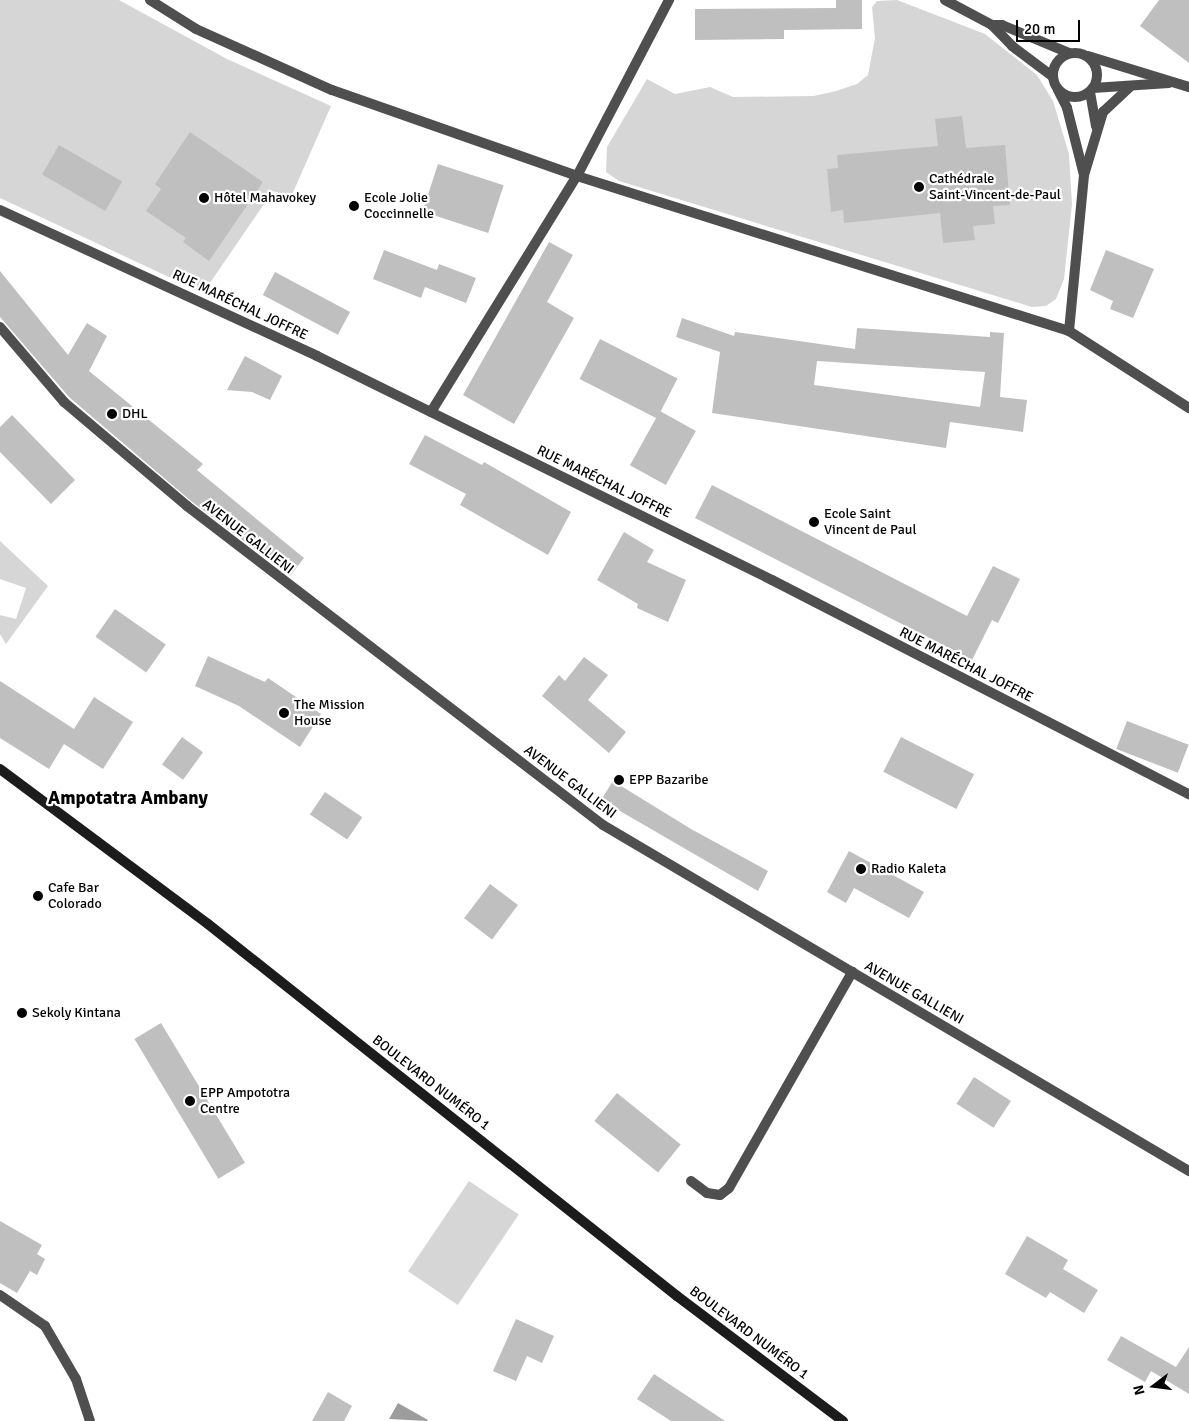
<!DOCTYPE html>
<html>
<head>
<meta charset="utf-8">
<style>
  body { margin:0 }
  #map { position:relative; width:1189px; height:1421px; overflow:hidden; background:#fff; font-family:Signika,sans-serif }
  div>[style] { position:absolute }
  .green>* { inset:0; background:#d6d6d6; transform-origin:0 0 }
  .water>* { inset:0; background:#9d9d9d }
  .building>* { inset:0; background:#bfbfbf; transform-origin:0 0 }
  .lane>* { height:10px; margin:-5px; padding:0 5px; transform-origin:5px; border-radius:5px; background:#4f4f4f }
  .street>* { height:10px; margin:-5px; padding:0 5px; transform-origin:5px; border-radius:5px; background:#4f4f4f }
  .street>.ring { margin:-5px; padding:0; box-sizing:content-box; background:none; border:10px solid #4f4f4f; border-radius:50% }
  .secondary>* { height:10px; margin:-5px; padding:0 5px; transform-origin:5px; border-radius:5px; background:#1c1c1c }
  .dots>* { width:14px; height:14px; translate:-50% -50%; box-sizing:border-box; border:2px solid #fff; border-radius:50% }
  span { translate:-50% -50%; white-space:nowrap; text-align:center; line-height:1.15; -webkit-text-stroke:4.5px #fff; paint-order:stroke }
  .poi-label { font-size:14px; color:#000 }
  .left { translate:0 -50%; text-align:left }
  .street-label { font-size:14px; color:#000 }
  .district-label { font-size:19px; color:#000; font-weight:700 }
  .north { position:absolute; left:1129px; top:1361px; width:50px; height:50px; -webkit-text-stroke:4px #fff; paint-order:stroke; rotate:255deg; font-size:14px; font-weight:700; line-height:20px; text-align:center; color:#000 }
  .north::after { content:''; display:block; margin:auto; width:18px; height:22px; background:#000; clip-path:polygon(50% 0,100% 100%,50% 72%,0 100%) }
  .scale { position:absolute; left:1016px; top:20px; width:64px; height:22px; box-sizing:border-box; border:2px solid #000; border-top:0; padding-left:6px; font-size:15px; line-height:18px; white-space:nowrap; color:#000; -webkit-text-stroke:4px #fff; paint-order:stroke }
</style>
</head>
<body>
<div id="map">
  <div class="green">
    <i style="clip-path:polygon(0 0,119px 0,227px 59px,331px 106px,291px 197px,273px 191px,203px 293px,0 198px)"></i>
    <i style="clip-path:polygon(897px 0,985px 34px,1037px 75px,1053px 101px,1069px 154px,1072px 204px,1064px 279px,1056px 299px,1046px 306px,1032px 307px,619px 181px,606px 172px,607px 147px,647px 79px,675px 94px,710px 87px,733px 97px,814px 96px,836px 91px,857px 84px,868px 75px,875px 38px,872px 7px,877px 1px)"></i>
    <i style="clip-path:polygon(0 541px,48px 586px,6px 644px,0 634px,0 615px,16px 619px,26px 588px,0 579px)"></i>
    <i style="left:469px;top:1181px;width:60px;height:109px;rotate:34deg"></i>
  </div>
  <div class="water">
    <i style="clip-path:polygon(398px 1403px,428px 1420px,427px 1421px,389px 1419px)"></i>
  </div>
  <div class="building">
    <i style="clip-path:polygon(836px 0,862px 0,862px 29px,784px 30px,784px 39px,695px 40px,695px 9px,836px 8px)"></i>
    <i style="clip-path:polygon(1159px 0,1189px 0,1189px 63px,1140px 26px)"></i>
    <i style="clip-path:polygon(962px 116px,966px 148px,1005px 145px,1010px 205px,993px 206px,995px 224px,973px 226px,975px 240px,943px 243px,940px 213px,844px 223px,843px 210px,831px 212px,827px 169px,838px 168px,837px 155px,938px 146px,935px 119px)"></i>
    <i style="clip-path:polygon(190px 132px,263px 182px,209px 261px,183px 242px,186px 238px,146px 211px,161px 189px,155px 184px)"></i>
    <i style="left:59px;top:145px;width:73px;height:34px;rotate:30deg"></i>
    <i style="left:438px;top:164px;width:69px;height:50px;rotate:18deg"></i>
    <i style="clip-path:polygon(549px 242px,573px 255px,547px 302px,574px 318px,514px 424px,463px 395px)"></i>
    <i style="clip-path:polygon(384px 250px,437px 270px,439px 264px,476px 278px,466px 303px,425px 287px,421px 298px,373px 279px)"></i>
    <i style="clip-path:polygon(1106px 250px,1154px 269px,1133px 318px,1110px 309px,1113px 301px,1090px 290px)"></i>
    <i style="clip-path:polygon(0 271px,68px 355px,87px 323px,107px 336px,89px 371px,203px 464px,197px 470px,304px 558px,290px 576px,191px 501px,69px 397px,0 317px)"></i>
    <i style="left:275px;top:272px;width:85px;height:26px;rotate:28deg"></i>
    <i style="clip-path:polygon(evenodd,682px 318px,734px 336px,735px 332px,855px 349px,857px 328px,990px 337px,990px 332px,1004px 333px,1000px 397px,1027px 400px,1023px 432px,950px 422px,946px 448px,712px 413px,720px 352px,676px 337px,682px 318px,817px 361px,985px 372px,980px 407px,814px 385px,817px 361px)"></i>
    <i style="left:600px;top:339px;width:87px;height:45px;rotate:27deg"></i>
    <i style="clip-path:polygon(245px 356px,282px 376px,270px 400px,252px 392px,227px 390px)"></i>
    <i style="left:660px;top:411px;width:41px;height:62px;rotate:29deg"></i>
    <i style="clip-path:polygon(12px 415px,75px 480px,51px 504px,0 452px,0 427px)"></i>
    <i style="clip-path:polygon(425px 435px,482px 465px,484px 462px,571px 512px,548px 555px,460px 505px,466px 494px,409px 464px)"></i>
    <i style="clip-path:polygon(712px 485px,967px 616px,993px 566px,1020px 579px,998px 623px,992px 620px,972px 660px,695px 518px)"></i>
    <i style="clip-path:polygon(624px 532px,654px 550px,647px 562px,686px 580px,668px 622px,637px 608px,638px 604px,597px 580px)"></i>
    <i style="left:115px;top:609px;width:62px;height:34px;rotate:35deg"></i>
    <i style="clip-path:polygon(208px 656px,265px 682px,268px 678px,321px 714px,300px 747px,239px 706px,195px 686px)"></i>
    <i style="clip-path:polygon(584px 657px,608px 675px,588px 700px,626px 732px,609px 753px,542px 696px,559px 675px,565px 681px)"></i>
    <i style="clip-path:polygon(0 681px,74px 729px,94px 697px,133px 722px,103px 769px,64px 744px,49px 769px,0 738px)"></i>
    <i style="left:1127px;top:721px;width:66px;height:30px;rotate:21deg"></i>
    <i style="left:182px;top:737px;width:26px;height:34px;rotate:36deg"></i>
    <i style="left:901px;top:737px;width:82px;height:39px;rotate:27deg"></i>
    <i style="clip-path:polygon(613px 781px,691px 829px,768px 871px,758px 891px,601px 800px)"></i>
    <i style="left:325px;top:792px;width:45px;height:27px;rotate:34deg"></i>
    <i style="clip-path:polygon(849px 851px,924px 892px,909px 918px,854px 888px,846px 903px,827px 892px)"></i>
    <i style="left:490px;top:884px;width:35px;height:43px;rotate:37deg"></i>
    <i style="left:161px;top:1023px;width:163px;height:31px;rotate:59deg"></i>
    <i style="left:974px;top:1077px;width:44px;height:32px;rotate:33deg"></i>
    <i style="left:617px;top:1093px;width:82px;height:36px;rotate:39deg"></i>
    <i style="clip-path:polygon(0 1221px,42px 1245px,37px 1254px,45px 1259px,37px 1275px,30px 1271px,17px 1293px,0 1283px)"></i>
    <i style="clip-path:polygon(1027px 1236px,1068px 1260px,1063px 1269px,1098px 1290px,1084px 1313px,1050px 1292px,1046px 1298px,1005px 1274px)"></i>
    <i style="clip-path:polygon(516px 1319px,554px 1336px,542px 1363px,527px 1356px,516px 1381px,493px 1371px)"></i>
    <i style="clip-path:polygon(1121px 1336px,1176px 1367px,1189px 1347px,1189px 1394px,1151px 1371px,1145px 1382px,1107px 1360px)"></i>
    <i style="clip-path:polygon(654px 1374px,725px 1421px,671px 1421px,637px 1399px)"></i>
    <i style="clip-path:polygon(328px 1392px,352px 1406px,344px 1421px,312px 1421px)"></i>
  </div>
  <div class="lane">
    <i style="left:691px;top:1181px;width:20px;rotate:37deg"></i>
    <i style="left:707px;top:1193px;width:13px;rotate:9deg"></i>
    <i style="left:720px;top:1195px;width:11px;rotate:-38deg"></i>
    <i style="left:729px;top:1188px;width:249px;rotate:-60.3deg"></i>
  </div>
  <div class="street">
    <i style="left:150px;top:0;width:54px;rotate:32.2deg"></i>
    <i style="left:196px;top:29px;width:149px;rotate:24.2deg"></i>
    <i style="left:332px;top:90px;width:260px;rotate:19.3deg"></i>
    <i style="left:577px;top:176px;width:516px;rotate:17.49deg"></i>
    <i style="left:1069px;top:331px;width:143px;rotate:32.7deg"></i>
    <i style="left:945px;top:0;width:53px;rotate:28deg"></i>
    <i style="left:992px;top:25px;width:29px;rotate:46deg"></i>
    <i style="left:1012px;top:46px;width:50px;rotate:36.9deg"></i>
    <i style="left:992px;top:25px;width:10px"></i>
    <i style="left:1002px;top:25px;width:73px;rotate:22.7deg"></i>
    <i class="ring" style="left:1053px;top:53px;width:34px;height:34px"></i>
    <i style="left:1088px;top:56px;width:106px;rotate:17.1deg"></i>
    <i style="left:1093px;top:88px;width:76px;rotate:-3.8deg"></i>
    <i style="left:1058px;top:90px;width:20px;rotate:63deg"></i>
    <i style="left:1067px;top:108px;width:69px;rotate:75.8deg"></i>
    <i style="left:1090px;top:92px;width:35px;rotate:80deg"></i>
    <i style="left:0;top:210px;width:349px;rotate:24.7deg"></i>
    <i style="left:317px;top:356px;width:507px;rotate:26.21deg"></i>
    <i style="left:772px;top:580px;width:469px;rotate:27.2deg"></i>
    <i style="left:0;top:327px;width:99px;rotate:49.5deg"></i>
    <i style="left:64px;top:402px;width:161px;rotate:40.2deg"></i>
    <i style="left:187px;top:506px;width:524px;rotate:37.48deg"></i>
    <i style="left:603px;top:825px;width:681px;rotate:30.56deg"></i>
    <i style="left:1069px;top:331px;width:157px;rotate:-84.5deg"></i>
    <i style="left:1084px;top:175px;width:66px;rotate:-73.2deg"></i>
    <i style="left:1103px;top:112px;width:38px;rotate:-43deg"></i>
    <i style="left:431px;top:412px;width:278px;rotate:-58.3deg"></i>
    <i style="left:577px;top:176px;width:199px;rotate:-62.4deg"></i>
    <i style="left:0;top:1295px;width:55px;rotate:34.6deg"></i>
    <i style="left:45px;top:1326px;width:61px;rotate:59.7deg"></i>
    <i style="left:76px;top:1379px;width:44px;rotate:71.6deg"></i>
  </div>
  <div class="secondary">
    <i style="left:0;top:769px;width:259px;rotate:36.7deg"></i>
    <i style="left:208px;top:924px;width:599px;rotate:38.42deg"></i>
    <i style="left:677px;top:1296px;width:208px;rotate:37deg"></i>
  </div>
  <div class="dots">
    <i style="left:919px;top:187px;background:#000"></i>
    <i style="left:204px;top:198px;background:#000"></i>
    <i style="left:354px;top:206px;background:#000"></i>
    <i style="left:112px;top:414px;background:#000"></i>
    <i style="left:814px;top:522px;background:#000"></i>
    <i style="left:284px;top:713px;background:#000"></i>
    <i style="left:619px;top:780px;background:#000"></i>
    <i style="left:861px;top:869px;background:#000"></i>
    <i style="left:38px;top:896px;background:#000"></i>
    <i style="left:22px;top:1013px;background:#000"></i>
    <i style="left:190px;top:1101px;background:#000"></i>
  </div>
  <div class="poi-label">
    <span class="left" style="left:929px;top:187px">Cathédrale<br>Saint-Vincent-de-Paul</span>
    <span class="left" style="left:214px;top:198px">Hôtel Mahavokey</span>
    <span class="left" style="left:364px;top:206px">Ecole Jolie<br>Coccinnelle</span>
    <span class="left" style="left:122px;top:414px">DHL</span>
    <span class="left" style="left:824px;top:522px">Ecole Saint<br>Vincent de Paul</span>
    <span class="left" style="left:294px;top:713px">The Mission<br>House</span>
    <span class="left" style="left:629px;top:780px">EPP Bazaribe</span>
    <span class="left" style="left:871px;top:869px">Radio Kaleta</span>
    <span class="left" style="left:48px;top:896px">Cafe Bar<br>Colorado</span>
    <span class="left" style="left:32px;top:1013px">Sekoly Kintana</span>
    <span class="left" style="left:200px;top:1101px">EPP Ampototra<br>Centre</span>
  </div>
  <div class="street-label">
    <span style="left:240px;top:305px;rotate:25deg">RUE MARÉCHAL JOFFRE</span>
    <span style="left:604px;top:482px;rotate:26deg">RUE MARÉCHAL JOFFRE</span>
    <span style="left:248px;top:537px;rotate:38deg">AVENUE GALLIENI</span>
    <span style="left:966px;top:665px;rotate:27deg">RUE MARÉCHAL JOFFRE</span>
    <span style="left:570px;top:782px;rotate:37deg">AVENUE GALLIENI</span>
    <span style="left:914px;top:993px;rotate:30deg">AVENUE GALLIENI</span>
    <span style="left:431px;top:1083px;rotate:38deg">BOULEVARD NUMÉRO 1</span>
    <span style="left:749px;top:1333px;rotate:37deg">BOULEVARD NUMÉRO 1</span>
  </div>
  <div class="district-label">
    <span style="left:128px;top:799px">Ampotatra Ambany</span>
  </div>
  <div class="north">N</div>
  <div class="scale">20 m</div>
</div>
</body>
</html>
